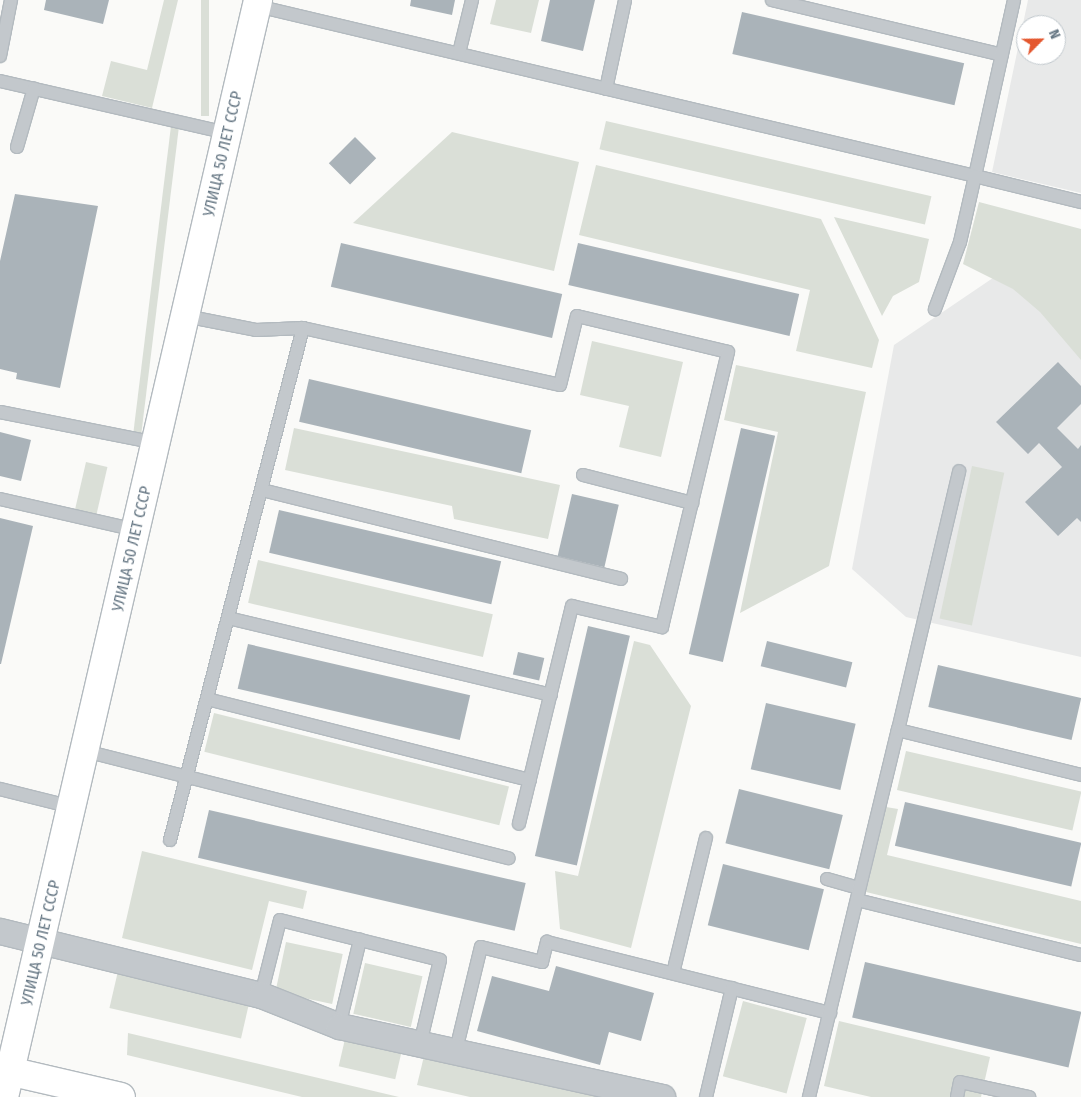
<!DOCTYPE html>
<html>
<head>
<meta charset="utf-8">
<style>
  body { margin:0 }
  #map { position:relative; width:1081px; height:1097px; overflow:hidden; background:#fafaf8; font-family:"Fira Sans Condensed",sans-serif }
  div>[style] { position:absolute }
  .built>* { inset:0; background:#e8e9e9 }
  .green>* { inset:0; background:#dadfd7; transform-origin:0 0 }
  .building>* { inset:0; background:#aab3b9; transform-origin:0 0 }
  .roads { filter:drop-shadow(1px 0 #b3babf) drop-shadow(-1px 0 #b3babf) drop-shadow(0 1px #b3babf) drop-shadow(0 -1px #b3babf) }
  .service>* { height:12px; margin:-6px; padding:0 6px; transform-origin:6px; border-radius:6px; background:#c3c8cc }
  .minor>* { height:25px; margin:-12.5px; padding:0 12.5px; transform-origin:12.5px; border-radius:12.5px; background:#c3c8cc }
  .secondary>* { height:28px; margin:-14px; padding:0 14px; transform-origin:14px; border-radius:14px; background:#fff }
  .primary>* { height:28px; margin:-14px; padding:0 14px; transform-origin:14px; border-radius:14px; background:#fff }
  span { translate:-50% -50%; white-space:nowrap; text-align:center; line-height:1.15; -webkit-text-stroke:5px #fff; paint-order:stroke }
  .street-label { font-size:16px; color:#657683 }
  .north { position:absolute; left:1016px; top:15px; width:50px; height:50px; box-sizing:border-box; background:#fff; border:1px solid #c1c8cd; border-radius:50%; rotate:67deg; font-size:14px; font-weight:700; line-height:20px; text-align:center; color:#657683 }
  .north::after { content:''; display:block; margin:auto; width:18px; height:22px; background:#e4572e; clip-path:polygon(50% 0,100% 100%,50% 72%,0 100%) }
</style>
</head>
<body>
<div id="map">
  <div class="built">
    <i style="clip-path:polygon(evenodd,1028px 0,1081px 0,1081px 193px,992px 172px,1028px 0,1026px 25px,1056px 25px,1056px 55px,1026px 55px,1026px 25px)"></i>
    <i style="clip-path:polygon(1055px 236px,1081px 270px,1081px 657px,906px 617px,852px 569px,894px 345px)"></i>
  </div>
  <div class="green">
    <i style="clip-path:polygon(164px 0,178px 0,152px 108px,102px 96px,111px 61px,147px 70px)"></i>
    <i style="left:201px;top:0;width:8px;height:116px"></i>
    <i style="clip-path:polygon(496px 0,539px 0,531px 33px,490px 24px)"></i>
    <i style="left:606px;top:121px;width:334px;height:29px;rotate:13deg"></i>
    <i style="left:171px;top:126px;width:8px;height:309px;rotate:7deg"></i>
    <i style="clip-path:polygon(452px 132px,579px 162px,554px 271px,353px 223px)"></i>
    <i style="clip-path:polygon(596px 165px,821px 219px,879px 340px,872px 368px,796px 351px,810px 290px,579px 235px)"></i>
    <i style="clip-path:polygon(979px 202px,1081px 229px,1081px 360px,1040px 312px,1013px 289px,963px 264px)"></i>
    <i style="clip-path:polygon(834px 217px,929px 239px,919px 282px,893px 296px,882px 316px)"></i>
    <i style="clip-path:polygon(592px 341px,683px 362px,661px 457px,619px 447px,629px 406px,580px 395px)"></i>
    <i style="clip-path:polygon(736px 365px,866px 392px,829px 566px,740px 613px,778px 432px,724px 420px)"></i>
    <i style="clip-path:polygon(294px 428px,560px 485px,548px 539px,454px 519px,452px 506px,285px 470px)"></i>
    <i style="left:86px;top:462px;width:22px;height:50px;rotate:13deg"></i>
    <i style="left:972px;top:466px;width:33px;height:156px;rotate:12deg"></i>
    <i style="left:258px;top:560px;width:241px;height:44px;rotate:13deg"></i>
    <i style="clip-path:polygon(634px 641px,650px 645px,691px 706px,631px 948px,560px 929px,555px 871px,578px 876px)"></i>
    <i style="left:214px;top:713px;width:304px;height:40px;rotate:14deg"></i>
    <i style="left:906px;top:751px;width:180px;height:40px;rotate:13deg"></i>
    <i style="clip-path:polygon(886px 807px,898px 809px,887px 855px,1081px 901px,1081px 944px,866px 892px)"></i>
    <i style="clip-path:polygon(142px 851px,307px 891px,303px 909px,269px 901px,252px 970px,122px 938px)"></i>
    <i style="left:286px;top:942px;width:58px;height:51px;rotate:12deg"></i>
    <i style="left:365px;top:963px;width:59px;height:52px;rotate:13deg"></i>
    <i style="left:118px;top:971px;width:135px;height:38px;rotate:13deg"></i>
    <i style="left:743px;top:1001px;width:66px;height:78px;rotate:15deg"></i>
    <i style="clip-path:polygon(839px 1021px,990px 1057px,981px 1097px,871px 1097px,824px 1086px)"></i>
    <i style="clip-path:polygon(128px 1033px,399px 1097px,302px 1097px,127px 1055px)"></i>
    <i style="left:345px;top:1039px;width:58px;height:28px;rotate:13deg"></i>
    <i style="clip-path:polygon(425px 1052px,623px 1097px,470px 1097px,417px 1085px)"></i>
  </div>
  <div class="building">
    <i style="clip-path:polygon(46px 0,109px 0,103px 24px,44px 10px)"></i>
    <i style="clip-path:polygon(411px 0,455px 0,452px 15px,410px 6px)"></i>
    <i style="clip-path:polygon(550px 0,595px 0,583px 51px,541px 41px)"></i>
    <i style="left:742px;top:12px;width:228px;height:43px;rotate:13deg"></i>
    <i style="left:355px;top:137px;width:30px;height:37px;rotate:45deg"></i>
    <i style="clip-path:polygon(15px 194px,98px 206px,60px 388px,16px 379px,17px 373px,0 369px,0 261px)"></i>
    <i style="left:341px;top:243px;width:227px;height:45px;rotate:13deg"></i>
    <i style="left:578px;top:243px;width:227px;height:43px;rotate:13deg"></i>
    <i style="clip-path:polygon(1058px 362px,1081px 386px,1081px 404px,1057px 428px,1078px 449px,1081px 445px,1081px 522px,1077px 518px,1058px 536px,1025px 502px,1062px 467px,1039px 443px,1028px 454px,996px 422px)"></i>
    <i style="left:309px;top:379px;width:228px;height:44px;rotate:13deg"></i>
    <i style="left:741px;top:428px;width:35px;height:232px;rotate:13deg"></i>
    <i style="clip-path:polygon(0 432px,31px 440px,21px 481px,0 476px)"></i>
    <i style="left:572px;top:494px;width:48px;height:64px;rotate:13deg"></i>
    <i style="left:279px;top:510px;width:228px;height:44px;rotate:13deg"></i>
    <i style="clip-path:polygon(0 518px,33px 526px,1px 664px,0 664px)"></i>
    <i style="left:588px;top:626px;width:43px;height:236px;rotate:13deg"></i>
    <i style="left:767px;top:641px;width:88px;height:26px;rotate:14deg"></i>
    <i style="left:248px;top:644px;width:228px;height:46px;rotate:13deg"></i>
    <i style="left:518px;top:652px;width:27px;height:23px;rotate:13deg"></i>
    <i style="left:938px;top:665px;width:147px;height:43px;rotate:13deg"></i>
    <i style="left:766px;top:703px;width:92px;height:68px;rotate:13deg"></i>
    <i style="left:739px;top:789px;width:107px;height:56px;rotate:14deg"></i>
    <i style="left:905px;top:802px;width:181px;height:45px;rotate:13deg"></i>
    <i style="left:209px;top:810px;width:325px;height:49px;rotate:13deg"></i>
    <i style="left:723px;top:864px;width:104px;height:63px;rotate:14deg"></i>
    <i style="left:865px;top:962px;width:222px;height:57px;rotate:13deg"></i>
    <i style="clip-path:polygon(556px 966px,654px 993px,641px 1041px,609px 1032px,600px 1065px,477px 1031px,492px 976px,549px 991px)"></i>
  </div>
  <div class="roads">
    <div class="service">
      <i style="left:772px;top:0;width:236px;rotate:13.4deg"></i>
      <i style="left:1014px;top:0;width:180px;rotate:102.5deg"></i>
      <i style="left:975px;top:176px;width:109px;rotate:13.8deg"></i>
      <i style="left:257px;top:6px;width:738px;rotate:13.32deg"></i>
      <i style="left:975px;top:176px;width:68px;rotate:102.8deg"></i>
      <i style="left:960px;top:242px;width:72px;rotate:110.5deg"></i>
      <i style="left:459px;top:53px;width:55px;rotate:-76.2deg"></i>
      <i style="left:0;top:56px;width:57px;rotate:-78.9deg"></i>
      <i style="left:0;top:81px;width:233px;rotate:12.9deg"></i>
      <i style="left:606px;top:89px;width:91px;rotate:-77.9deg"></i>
      <i style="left:17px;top:147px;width:61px;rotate:-73.9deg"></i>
      <i style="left:185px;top:316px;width:72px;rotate:11.2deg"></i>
      <i style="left:256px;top:330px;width:47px;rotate:-2.4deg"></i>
      <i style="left:303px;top:328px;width:263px;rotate:12.5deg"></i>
      <i style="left:560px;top:385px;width:71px;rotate:-76.2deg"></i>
      <i style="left:577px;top:316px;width:155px;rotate:13.4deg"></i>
      <i style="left:728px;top:352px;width:283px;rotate:103.5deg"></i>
      <i style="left:662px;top:627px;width:92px;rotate:-166.9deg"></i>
      <i style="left:572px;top:606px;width:224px;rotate:103.7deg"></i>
      <i style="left:0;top:412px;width:159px;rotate:11.2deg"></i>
      <i style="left:583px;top:475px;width:113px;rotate:14.4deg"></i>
      <i style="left:262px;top:490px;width:370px;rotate:13.9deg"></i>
      <i style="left:0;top:499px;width:139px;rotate:12.8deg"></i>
      <i style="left:228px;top:618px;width:332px;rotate:13.4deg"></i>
      <i style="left:207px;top:699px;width:333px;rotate:14.1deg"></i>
      <i style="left:898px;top:730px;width:266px;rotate:-76.7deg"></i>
      <i style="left:85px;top:751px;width:437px;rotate:14.2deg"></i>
      <i style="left:0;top:789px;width:74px;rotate:14deg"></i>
      <i style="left:170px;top:840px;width:529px;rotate:-75.44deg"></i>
      <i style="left:827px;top:879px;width:33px;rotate:16deg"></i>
      <i style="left:857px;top:900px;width:231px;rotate:13.8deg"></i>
      <i style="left:673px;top:973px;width:139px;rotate:-76.3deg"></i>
      <i style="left:261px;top:995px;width:77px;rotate:-75.8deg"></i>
      <i style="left:280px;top:920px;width:165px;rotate:14deg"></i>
      <i style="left:440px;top:960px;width:86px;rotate:103.4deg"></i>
      <i style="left:339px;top:1026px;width:89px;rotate:-76.3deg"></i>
      <i style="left:456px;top:1050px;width:106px;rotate:-76.4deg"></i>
      <i style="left:481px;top:947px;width:63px;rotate:13.8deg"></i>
      <i style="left:542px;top:962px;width:21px;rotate:-76deg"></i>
      <i style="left:547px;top:942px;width:292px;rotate:14.1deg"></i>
      <i style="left:706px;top:1097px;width:112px;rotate:-76.6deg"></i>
      <i style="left:809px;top:1097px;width:378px;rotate:-76.4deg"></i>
      <i style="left:898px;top:730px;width:188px;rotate:13.8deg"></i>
      <i style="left:957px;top:1097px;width:15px;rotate:-79deg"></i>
      <i style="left:960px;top:1082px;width:71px;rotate:12.3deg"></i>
    </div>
    <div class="minor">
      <i style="left:0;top:931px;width:269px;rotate:13.8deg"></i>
      <i style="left:261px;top:995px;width:84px;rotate:21.7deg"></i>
      <i style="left:339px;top:1026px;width:331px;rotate:12.4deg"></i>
    </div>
    <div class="secondary">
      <i style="left:4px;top:1097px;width:1126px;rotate:-76.96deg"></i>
    </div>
    <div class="primary">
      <i style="left:0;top:1069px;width:124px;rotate:13deg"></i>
    </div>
  </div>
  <div class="street-label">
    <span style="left:223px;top:154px;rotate:-77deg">УЛИЦА 50 ЛЕТ СССР</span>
    <span style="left:132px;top:549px;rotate:-77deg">УЛИЦА 50 ЛЕТ СССР</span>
    <span style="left:41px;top:943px;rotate:-77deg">УЛИЦА 50 ЛЕТ СССР</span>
  </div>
  <div class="north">N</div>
</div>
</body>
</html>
